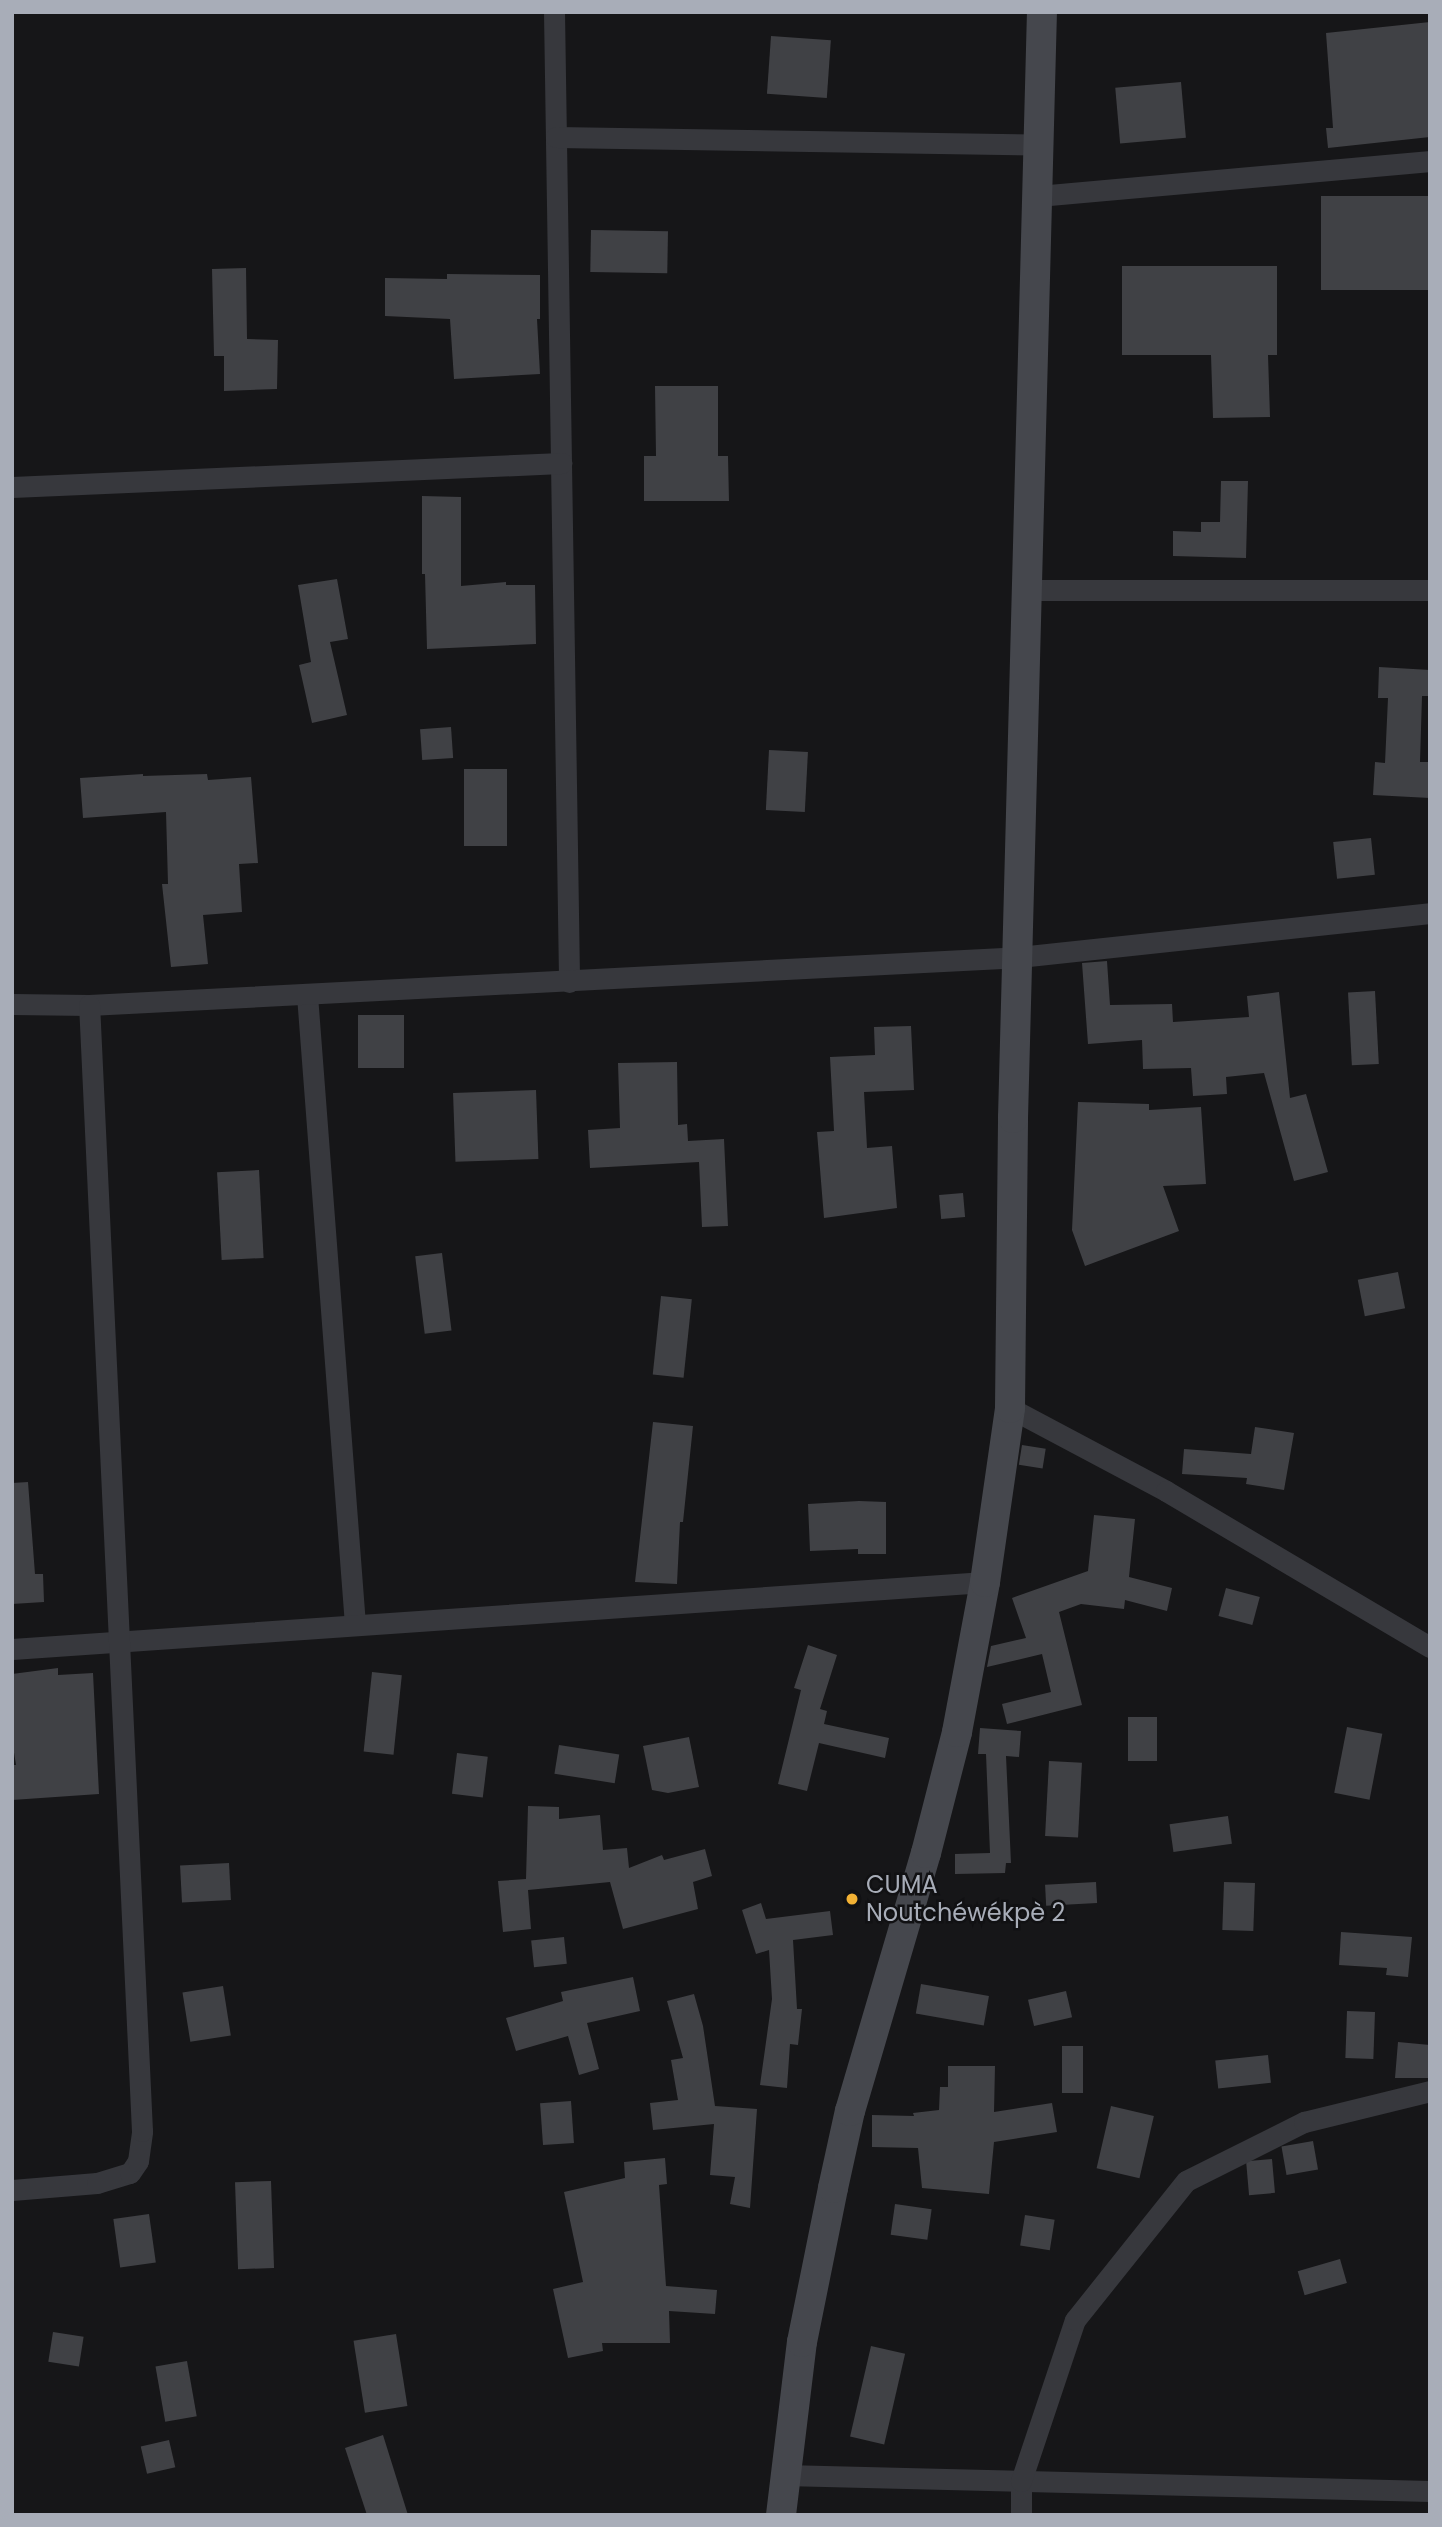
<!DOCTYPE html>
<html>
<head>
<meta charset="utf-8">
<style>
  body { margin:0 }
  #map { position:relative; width:1442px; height:2527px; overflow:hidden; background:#161618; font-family:Poppins,sans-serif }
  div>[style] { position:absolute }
  .building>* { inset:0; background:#404145; transform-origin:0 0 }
  .street>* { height:21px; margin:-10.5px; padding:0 10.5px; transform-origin:10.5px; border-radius:10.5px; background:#37383d }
  .secondary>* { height:30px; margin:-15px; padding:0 15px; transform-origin:15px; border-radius:15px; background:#45474d }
  .dots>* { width:19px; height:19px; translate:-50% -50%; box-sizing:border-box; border:4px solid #111113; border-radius:50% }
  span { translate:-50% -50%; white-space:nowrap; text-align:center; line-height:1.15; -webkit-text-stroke:5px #111113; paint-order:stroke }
  .poi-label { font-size:24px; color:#a8adb8 }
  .left { translate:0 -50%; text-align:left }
  .frame { position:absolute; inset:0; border:14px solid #a8adb8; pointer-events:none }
</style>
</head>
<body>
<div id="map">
  <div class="building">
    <i style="clip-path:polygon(1430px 22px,1430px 137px,1328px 148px,1326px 128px,1333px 128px,1326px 33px)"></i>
    <i style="left:771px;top:36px;width:60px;height:58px;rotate:4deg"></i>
    <i style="left:1181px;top:82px;width:56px;height:66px;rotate:85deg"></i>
    <i style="left:1430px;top:196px;width:94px;height:109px;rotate:90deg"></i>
    <i style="left:591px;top:230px;width:77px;height:42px;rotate:1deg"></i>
    <i style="clip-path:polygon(1122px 266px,1277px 266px,1277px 355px,1268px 355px,1270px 417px,1213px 418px,1211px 355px,1122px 355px)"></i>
    <i style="clip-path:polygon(246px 268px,247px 339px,278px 340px,277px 389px,224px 391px,224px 356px,214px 356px,212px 269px)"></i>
    <i style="clip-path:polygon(447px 274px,540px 275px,540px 319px,537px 319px,540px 374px,454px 379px,450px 319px,385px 316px,385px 278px,447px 279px)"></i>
    <i style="clip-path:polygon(655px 386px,718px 386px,718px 456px,728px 456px,729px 501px,644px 501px,644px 456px,656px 456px)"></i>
    <i style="clip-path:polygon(1221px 481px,1248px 481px,1246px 558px,1173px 556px,1173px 531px,1201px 532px,1201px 522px,1220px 522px)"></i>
    <i style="clip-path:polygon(422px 496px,461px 497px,461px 586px,506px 582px,506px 585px,535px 585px,536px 644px,427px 649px,425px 574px,422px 574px)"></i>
    <i style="clip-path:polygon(337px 579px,348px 639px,330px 642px,347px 715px,312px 723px,299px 665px,311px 662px,298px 585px)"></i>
    <i style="clip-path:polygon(1379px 667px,1430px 670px,1430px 696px,1422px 696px,1420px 762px,1430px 762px,1430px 798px,1373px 795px,1375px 762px,1385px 763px,1388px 698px,1378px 698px)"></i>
    <i style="left:451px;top:727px;width:31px;height:31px;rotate:86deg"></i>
    <i style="left:769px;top:750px;width:39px;height:60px;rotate:3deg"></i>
    <i style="left:464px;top:769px;width:43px;height:77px"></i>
    <i style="clip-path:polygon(143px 774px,143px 776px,207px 774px,208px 780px,251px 777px,258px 863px,239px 864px,242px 912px,203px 915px,208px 964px,171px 967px,162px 884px,168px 884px,166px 812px,83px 818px,80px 778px)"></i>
    <i style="left:1371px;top:838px;width:37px;height:38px;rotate:84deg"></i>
    <i style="clip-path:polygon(1107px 961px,1110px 1005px,1172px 1004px,1173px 1022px,1249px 1017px,1247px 996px,1279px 992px,1290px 1098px,1306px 1094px,1328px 1172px,1294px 1181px,1264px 1073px,1226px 1077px,1227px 1094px,1193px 1096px,1191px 1068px,1143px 1069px,1142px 1040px,1088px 1044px,1082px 963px)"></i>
    <i style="left:1375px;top:991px;width:73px;height:27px;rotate:87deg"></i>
    <i style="left:358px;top:1015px;width:46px;height:53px"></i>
    <i style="clip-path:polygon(911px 1026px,914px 1090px,864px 1092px,867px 1148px,892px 1146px,897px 1208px,824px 1218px,817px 1132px,834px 1131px,830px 1057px,875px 1055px,874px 1027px)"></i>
    <i style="clip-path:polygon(677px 1062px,678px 1125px,687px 1124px,688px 1141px,724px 1139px,728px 1226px,702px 1227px,699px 1162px,590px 1168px,588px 1130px,620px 1128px,618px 1063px)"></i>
    <i style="left:536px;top:1090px;width:69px;height:83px;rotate:88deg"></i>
    <i style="clip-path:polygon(1078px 1102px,1149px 1104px,1149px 1110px,1201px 1107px,1206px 1184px,1163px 1186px,1179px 1231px,1085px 1266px,1072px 1230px)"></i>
    <i style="left:259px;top:1170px;width:88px;height:42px;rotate:87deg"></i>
    <i style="left:963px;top:1193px;width:24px;height:24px;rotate:85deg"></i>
    <i style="left:442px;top:1253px;width:78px;height:27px;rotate:83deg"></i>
    <i style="left:1398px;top:1272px;width:37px;height:41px;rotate:79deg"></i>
    <i style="left:661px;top:1296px;width:31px;height:79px;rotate:6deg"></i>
    <i style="clip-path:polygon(653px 1422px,693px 1426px,683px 1522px,680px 1522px,677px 1584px,635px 1582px)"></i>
    <i style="clip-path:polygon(1255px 1427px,1294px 1433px,1284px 1490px,1246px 1484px,1247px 1478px,1182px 1474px,1184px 1449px,1251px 1454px)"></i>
    <i style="left:1022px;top:1445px;width:24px;height:20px;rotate:9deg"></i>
    <i style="clip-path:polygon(28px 1482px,35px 1574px,43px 1574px,44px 1602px,12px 1604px,12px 1483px)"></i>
    <i style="clip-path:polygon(859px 1501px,886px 1502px,886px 1554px,858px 1554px,858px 1549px,810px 1551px,808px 1504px)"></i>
    <i style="clip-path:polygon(1094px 1515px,1135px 1519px,1129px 1577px,1172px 1588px,1167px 1611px,1125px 1600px,1124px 1609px,1081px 1604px,1059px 1612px,1082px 1705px,1007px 1724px,1002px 1704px,1051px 1692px,1042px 1654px,987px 1667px,991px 1646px,1026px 1638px,1012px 1598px,1088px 1571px)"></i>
    <i style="left:1226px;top:1588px;width:35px;height:29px;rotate:15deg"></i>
    <i style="clip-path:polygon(808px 1645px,837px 1655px,820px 1709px,827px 1711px,824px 1724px,889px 1738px,885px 1758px,819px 1743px,807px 1791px,778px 1784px,801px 1690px,794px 1688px)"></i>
    <i style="clip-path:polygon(58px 1668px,58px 1675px,93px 1673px,99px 1794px,12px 1800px,12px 1765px,16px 1765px,12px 1740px,12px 1674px)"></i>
    <i style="left:372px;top:1672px;width:30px;height:80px;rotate:6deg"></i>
    <i style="left:1128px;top:1717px;width:29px;height:44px"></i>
    <i style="left:1347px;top:1727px;width:36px;height:67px;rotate:11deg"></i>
    <i style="clip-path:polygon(980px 1728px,1021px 1731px,1019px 1757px,1006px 1756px,1011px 1863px,1006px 1863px,1005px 1873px,955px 1874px,955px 1854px,990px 1853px,986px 1754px,978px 1754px)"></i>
    <i style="clip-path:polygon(689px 1737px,699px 1787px,668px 1793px,652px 1790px,643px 1746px)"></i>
    <i style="left:559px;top:1745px;width:61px;height:29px;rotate:9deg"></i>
    <i style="left:457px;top:1753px;width:31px;height:41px;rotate:7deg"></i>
    <i style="left:1049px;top:1761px;width:33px;height:75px;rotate:3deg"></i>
    <i style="clip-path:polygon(528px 1806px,559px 1807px,559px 1819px,600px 1815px,603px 1850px,627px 1848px,629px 1868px,662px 1855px,664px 1860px,705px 1849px,712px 1876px,693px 1882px,698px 1909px,623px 1929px,610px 1882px,528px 1890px,531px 1929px,503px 1932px,498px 1881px,526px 1879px)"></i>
    <i style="left:1228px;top:1816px;width:28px;height:59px;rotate:82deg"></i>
    <i style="left:229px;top:1863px;width:37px;height:49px;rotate:87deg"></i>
    <i style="left:1096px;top:1882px;width:21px;height:51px;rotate:87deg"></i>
    <i style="left:1224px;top:1882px;width:31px;height:48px;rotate:2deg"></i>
    <i style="clip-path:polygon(761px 1903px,766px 1919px,830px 1911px,833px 1935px,793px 1940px,797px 2009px,802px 2009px,798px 2045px,790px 2044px,787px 2088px,760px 2085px,772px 1999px,769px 1950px,756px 1954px,742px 1910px)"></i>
    <i style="clip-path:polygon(1341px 1932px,1412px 1937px,1408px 1977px,1386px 1975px,1387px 1968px,1339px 1965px)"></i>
    <i style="left:564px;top:1937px;width:27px;height:33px;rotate:84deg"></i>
    <i style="clip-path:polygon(633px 1977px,640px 2011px,587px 2023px,599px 2069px,579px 2075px,568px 2036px,516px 2051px,506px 2018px,563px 2001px,561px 1992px)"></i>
    <i style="left:921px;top:1984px;width:69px;height:30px;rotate:10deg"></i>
    <i style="left:223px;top:1986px;width:50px;height:41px;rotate:81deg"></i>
    <i style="left:1066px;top:1991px;width:27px;height:39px;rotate:77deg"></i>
    <i style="clip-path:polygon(694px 1994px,703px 2026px,715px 2106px,757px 2109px,750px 2208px,730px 2204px,735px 2177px,710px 2175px,714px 2124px,653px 2130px,650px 2103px,678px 2100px,671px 2060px,683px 2058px,667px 2001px)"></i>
    <i style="left:1347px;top:2011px;width:28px;height:47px;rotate:2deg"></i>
    <i style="clip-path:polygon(1398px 2042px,1430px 2045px,1430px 2078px,1395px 2078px)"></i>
    <i style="left:1062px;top:2046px;width:21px;height:47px"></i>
    <i style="left:1268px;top:2055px;width:28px;height:53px;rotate:84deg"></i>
    <i style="clip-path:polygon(948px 2066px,995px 2066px,994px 2112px,1052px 2103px,1057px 2132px,994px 2142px,989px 2194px,922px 2188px,918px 2148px,872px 2147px,872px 2115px,914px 2116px,913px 2113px,939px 2110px,940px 2087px,948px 2087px)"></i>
    <i style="left:571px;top:2101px;width:42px;height:31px;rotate:86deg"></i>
    <i style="left:1111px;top:2106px;width:44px;height:64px;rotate:13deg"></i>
    <i style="left:1313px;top:2141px;width:29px;height:32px;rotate:80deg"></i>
    <i style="clip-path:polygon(665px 2158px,667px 2184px,659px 2185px,666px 2286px,717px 2290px,715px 2314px,669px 2311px,670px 2343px,602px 2343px,603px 2351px,568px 2358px,553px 2289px,583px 2282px,564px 2192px,625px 2178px,624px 2162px)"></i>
    <i style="left:1272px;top:2159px;width:34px;height:26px;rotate:85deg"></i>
    <i style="left:271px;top:2181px;width:87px;height:36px;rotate:88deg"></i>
    <i style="left:895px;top:2204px;width:37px;height:31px;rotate:8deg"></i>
    <i style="left:149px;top:2214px;width:49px;height:36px;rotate:82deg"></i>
    <i style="left:1025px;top:2215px;width:30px;height:31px;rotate:9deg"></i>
    <i style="left:1340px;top:2259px;width:25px;height:44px;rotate:74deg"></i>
    <i style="left:53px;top:2332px;width:31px;height:30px;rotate:9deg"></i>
    <i style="left:396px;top:2334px;width:73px;height:43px;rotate:81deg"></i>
    <i style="left:871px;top:2346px;width:35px;height:93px;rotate:13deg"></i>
    <i style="left:187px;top:2361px;width:56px;height:32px;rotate:80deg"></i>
    <i style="clip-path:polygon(383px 2435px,408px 2515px,367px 2515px,345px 2448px)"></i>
    <i style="left:169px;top:2440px;width:28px;height:29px;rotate:77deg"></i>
  </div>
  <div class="street">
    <i style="left:554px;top:12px;width:970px;rotate:89.11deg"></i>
    <i style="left:556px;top:137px;width:483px;rotate:0.9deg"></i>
    <i style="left:1038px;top:196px;width:394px;rotate:-5.1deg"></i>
    <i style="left:12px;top:487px;width:550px;rotate:-2.5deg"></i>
    <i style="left:1028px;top:590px;width:402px"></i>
    <i style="left:307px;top:995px;width:631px;rotate:85.64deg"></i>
    <i style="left:12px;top:1004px;width:77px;rotate:0.7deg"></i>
    <i style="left:89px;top:1005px;width:931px;rotate:-2.95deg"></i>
    <i style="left:1019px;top:957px;width:413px;rotate:-6.1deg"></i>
    <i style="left:1010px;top:1408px;width:177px;rotate:28deg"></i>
    <i style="left:1166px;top:1491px;width:307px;rotate:30.6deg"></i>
    <i style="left:12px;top:1649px;width:975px;rotate:-3.94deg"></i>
    <i style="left:12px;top:2190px;width:85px;rotate:-4.7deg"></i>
    <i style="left:97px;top:2183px;width:34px;rotate:-17deg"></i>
    <i style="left:130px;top:2173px;width:14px;rotate:-56deg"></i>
    <i style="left:138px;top:2161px;width:30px;rotate:-82deg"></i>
    <i style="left:142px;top:2131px;width:1127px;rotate:-92.69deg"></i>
    <i style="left:784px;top:2475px;width:646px;rotate:1.42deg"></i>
    <i style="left:1021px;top:2515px;width:34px;rotate:-90deg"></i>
    <i style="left:1021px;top:2481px;width:170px;rotate:-71.5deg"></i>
    <i style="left:1075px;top:2320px;width:178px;rotate:-51.4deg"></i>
    <i style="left:1186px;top:2181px;width:132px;rotate:-26.6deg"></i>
    <i style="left:1304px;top:2122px;width:130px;rotate:-13.8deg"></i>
  </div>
  <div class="secondary">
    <i style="left:781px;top:2515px;width:174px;rotate:-83.1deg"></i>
    <i style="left:802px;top:2342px;width:157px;rotate:-78.6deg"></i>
    <i style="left:833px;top:2188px;width:79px;rotate:-77.6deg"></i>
    <i style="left:850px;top:2111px;width:269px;rotate:-73.6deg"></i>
    <i style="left:926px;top:1853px;width:125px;rotate:-75.6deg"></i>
    <i style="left:957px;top:1732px;width:153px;rotate:-79.4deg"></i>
    <i style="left:985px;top:1582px;width:176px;rotate:-81.8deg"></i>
    <i style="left:1010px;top:1408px;width:290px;rotate:-89.4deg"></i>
    <i style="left:1013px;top:1118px;width:1106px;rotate:-88.5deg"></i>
  </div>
  <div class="dots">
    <i style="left:852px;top:1899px;background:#f2b134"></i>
  </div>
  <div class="poi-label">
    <span class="left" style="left:866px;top:1899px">CUMA<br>Noutchéwékpè 2</span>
  </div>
  <div class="frame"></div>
</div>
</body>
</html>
